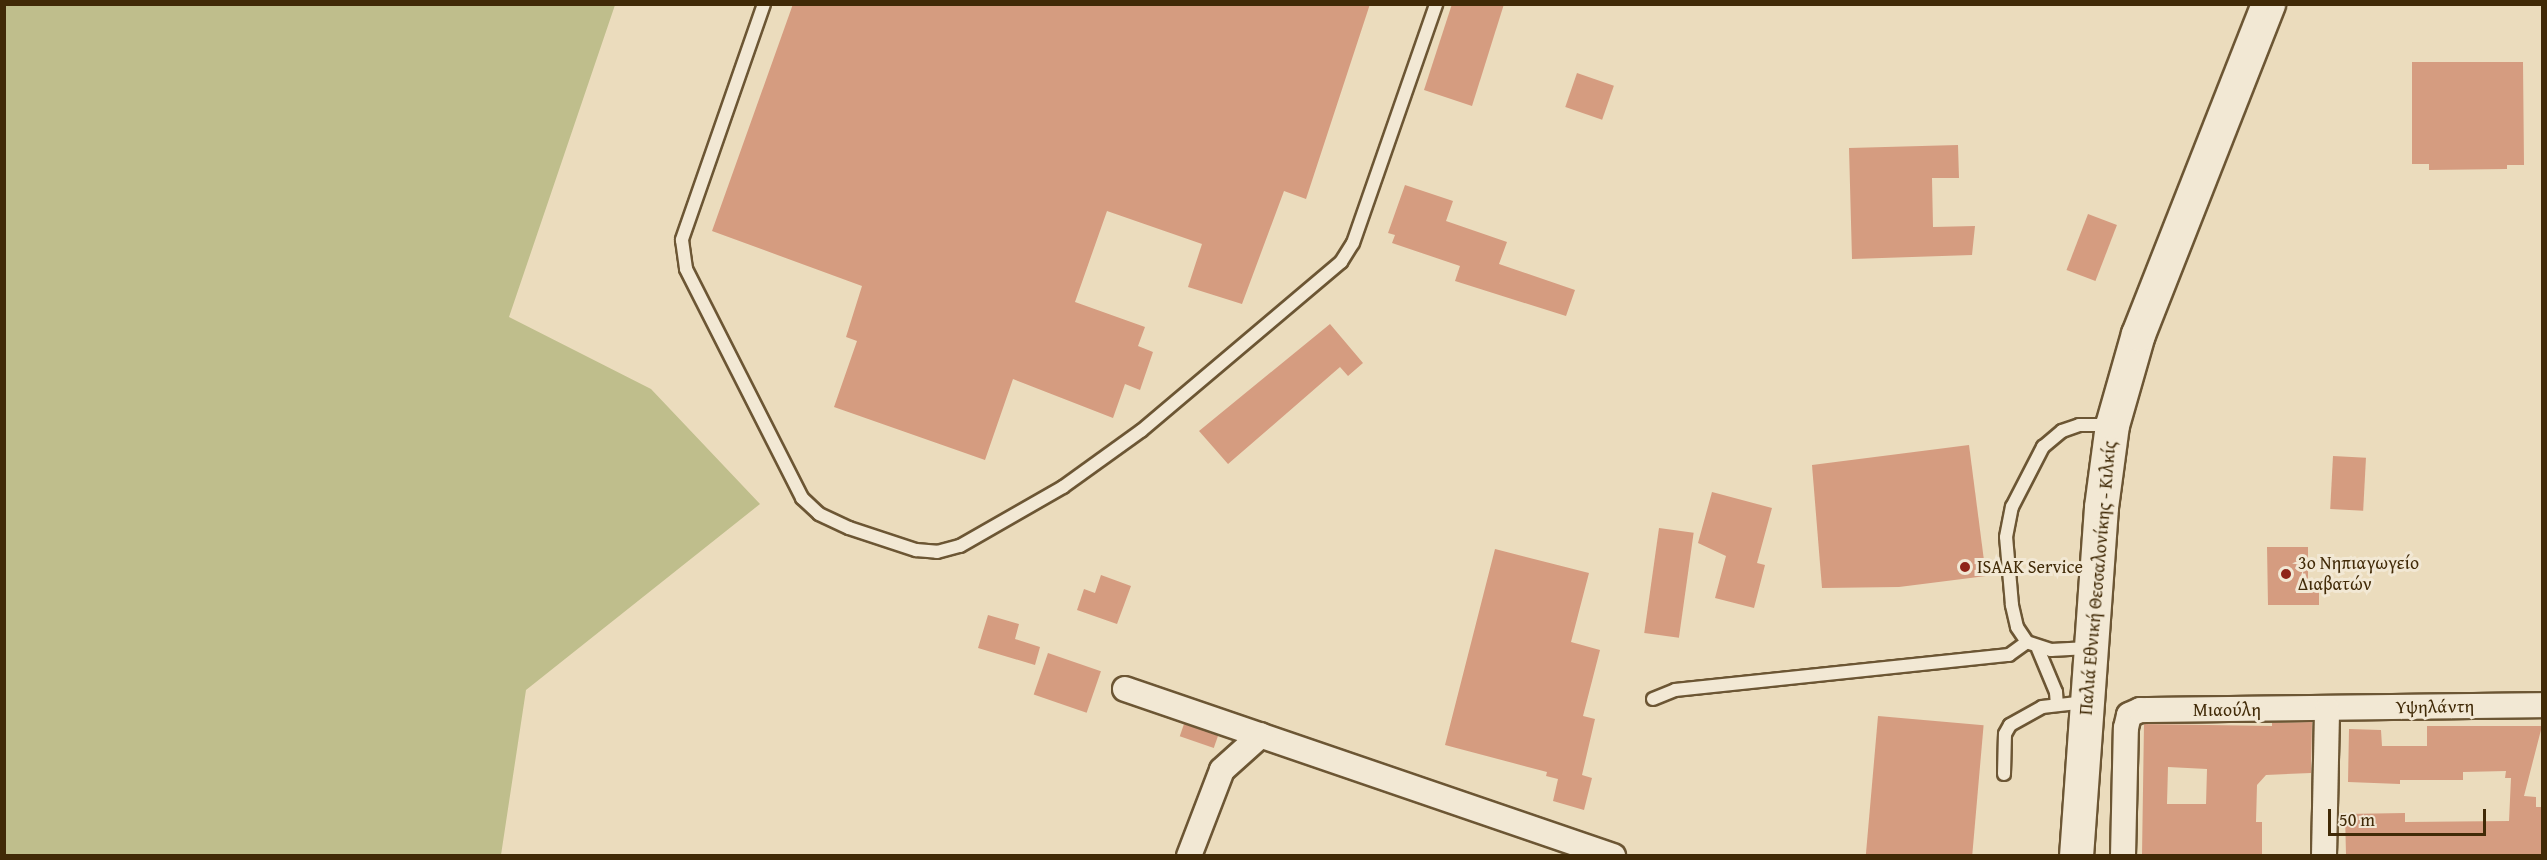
<!DOCTYPE html>
<html>
<head>
<meta charset="utf-8">
<style>
  body { margin:0 }
  #map { position:relative; width:2547px; height:860px; overflow:hidden; background:#ebdcbd; font-family:"Gentium Book Plus",serif }
  div>[style] { position:absolute }
  .green>* { inset:0; background:#bfbe8c }
  .building>* { inset:0; background:#d59c80; transform-origin:0 0 }
  .roads { filter:drop-shadow(2px 0 #6c5634) drop-shadow(-2px 0 #6c5634) drop-shadow(0 2px #6c5634) drop-shadow(0 -2px #6c5634) }
  .lane>* { height:12px; margin:-6px; padding:0 6px; transform-origin:6px; border-radius:6px; background:#f2e8d4 }
  .street>* { height:24px; margin:-12px; padding:0 12px; transform-origin:12px; border-radius:12px; background:#f2e8d4 }
  .secondary>* { height:33px; margin:-16.5px; padding:0 16.5px; transform-origin:16.5px; border-radius:16.5px; background:#f2e8d4 }
  .dots>* { width:16px; height:16px; translate:-50% -50%; box-sizing:border-box; border:3px solid #f2e8d4; border-radius:50% }
  span { translate:-50% -50%; white-space:nowrap; text-align:center; line-height:1.15; -webkit-text-stroke:6px #f2e8d4; paint-order:stroke }
  .poi-label { font-size:18px; color:#412a07 }
  .left { translate:0 -50%; text-align:left }
  .street-label { font-size:18px; color:#412a07 }
  .frame { position:absolute; inset:0; border:6px solid #412a07; pointer-events:none }
  .scale { position:absolute; left:2328px; top:809px; width:158px; height:27px; box-sizing:border-box; border:3px solid #412a07; border-top:0; padding-left:8px; font-size:18px; line-height:21px; white-space:nowrap; color:#412a07; -webkit-text-stroke:4px #f2e8d4; paint-order:stroke }
</style>
</head>
<body>
<div id="map">
  <div class="green">
    <i style="clip-path:polygon(5px 4px,615px 5px,509px 317px,651px 389px,760px 504px,526px 690px,501px 855px,5px 855px)"></i>
  </div>
  <div class="building">
    <i style="clip-path:polygon(793px 4px,1370px 4px,1306px 199px,1284px 191px,1242px 304px,1188px 287px,1202px 244px,1107px 211px,1075px 302px,1145px 327px,1138px 346px,1153px 352px,1140px 390px,1125px 384px,1113px 418px,1013px 379px,985px 460px,834px 407px,857px 341px,846px 337px,862px 286px,712px 231px)"></i>
    <i style="clip-path:polygon(1452px 4px,1504px 4px,1472px 106px,1424px 90px)"></i>
    <i style="clip-path:polygon(2412px 62px,2523px 62px,2524px 165px,2507px 165px,2507px 169px,2429px 170px,2429px 164px,2412px 164px)"></i>
    <i style="left:1577px;top:73px;width:39px;height:36px;rotate:19deg"></i>
    <i style="clip-path:polygon(1958px 145px,1959px 178px,1932px 178px,1933px 227px,1975px 226px,1972px 255px,1852px 259px,1849px 148px)"></i>
    <i style="clip-path:polygon(1405px 185px,1453px 201px,1446px 221px,1507px 242px,1499px 264px,1575px 290px,1566px 316px,1455px 281px,1460px 266px,1392px 243px,1395px 235px,1388px 233px)"></i>
    <i style="left:2088px;top:214px;width:31px;height:60px;rotate:21deg"></i>
    <i style="clip-path:polygon(1330px 324px,1363px 363px,1348px 376px,1340px 367px,1228px 464px,1199px 431px)"></i>
    <i style="clip-path:polygon(1969px 445px,1986px 576px,1899px 587px,1822px 588px,1812px 465px)"></i>
    <i style="left:2333px;top:456px;width:33px;height:53px;rotate:3deg"></i>
    <i style="clip-path:polygon(1712px 492px,1772px 508px,1757px 563px,1765px 565px,1754px 608px,1715px 598px,1726px 556px,1698px 543px)"></i>
    <i style="left:1659px;top:528px;width:35px;height:106px;rotate:8deg"></i>
    <i style="clip-path:polygon(2267px 547px,2308px 547px,2308px 580px,2319px 580px,2319px 605px,2268px 605px)"></i>
    <i style="clip-path:polygon(1495px 549px,1589px 573px,1571px 642px,1600px 650px,1583px 716px,1595px 719px,1582px 775px,1592px 778px,1584px 810px,1553px 801px,1558px 779px,1546px 776px,1547px 772px,1445px 745px)"></i>
    <i style="clip-path:polygon(1101px 575px,1131px 586px,1117px 624px,1077px 610px,1084px 589px,1095px 593px)"></i>
    <i style="clip-path:polygon(988px 615px,1019px 624px,1015px 639px,1040px 647px,1035px 665px,978px 648px)"></i>
    <i style="left:1048px;top:653px;width:56px;height:44px;rotate:19deg"></i>
    <i style="left:1878px;top:716px;width:106px;height:139px;rotate:5deg"></i>
    <i style="clip-path:polygon(evenodd,2312px 722px,2311px 773px,2266px 775px,2257px 785px,2256px 822px,2262px 822px,2262px 855px,2142px 855px,2144px 724px,2272px 726px,2272px 723px,2312px 722px,2168px 767px,2207px 769px,2206px 804px,2167px 804px,2168px 767px)"></i>
    <i style="left:1184px;top:724px;width:36px;height:13px;rotate:19deg"></i>
    <i style="clip-path:polygon(2427px 726px,2542px 726px,2524px 796px,2536px 797px,2536px 807px,2542px 807px,2542px 855px,2346px 855px,2345px 814px,2405px 813px,2405px 822px,2509px 821px,2511px 778px,2505px 778px,2506px 771px,2463px 772px,2463px 780px,2400px 780px,2400px 784px,2348px 782px,2349px 729px,2381px 730px,2382px 746px,2427px 746px)"></i>
  </div>
  <div class="roads">
    <div class="lane">
      <i style="left:764px;top:4px;width:250px;rotate:109.2deg"></i>
      <i style="left:682px;top:240px;width:29px;rotate:82deg"></i>
      <i style="left:686px;top:269px;width:257px;rotate:63.1deg"></i>
      <i style="left:802px;top:498px;width:23px;rotate:43deg"></i>
      <i style="left:819px;top:514px;width:33px;rotate:25deg"></i>
      <i style="left:849px;top:528px;width:71px;rotate:18.2deg"></i>
      <i style="left:916px;top:550px;width:21px;rotate:5deg"></i>
      <i style="left:937px;top:552px;width:24px;rotate:-15deg"></i>
      <i style="left:960px;top:546px;width:119px;rotate:-29.8deg"></i>
      <i style="left:1063px;top:487px;width:96px;rotate:-35.7deg"></i>
      <i style="left:1141px;top:431px;width:262px;rotate:-40.2deg"></i>
      <i style="left:1341px;top:262px;width:22px;rotate:-58deg"></i>
      <i style="left:1353px;top:243px;width:253px;rotate:-70.8deg"></i>
      <i style="left:2088px;top:648px;width:37px;rotate:177deg"></i>
      <i style="left:2051px;top:650px;width:25px;rotate:-162deg"></i>
      <i style="left:2027px;top:642px;width:18px;rotate:-124deg"></i>
      <i style="left:2017px;top:627px;width:23px;rotate:-103deg"></i>
      <i style="left:2012px;top:605px;width:68px;rotate:-95deg"></i>
      <i style="left:2006px;top:537px;width:31px;rotate:-79deg"></i>
      <i style="left:2012px;top:507px;width:68px;rotate:-62.7deg"></i>
      <i style="left:2043px;top:447px;width:25px;rotate:-40deg"></i>
      <i style="left:2062px;top:431px;width:18px;rotate:-19deg"></i>
      <i style="left:2079px;top:425px;width:32px"></i>
      <i style="left:2038px;top:649px;width:47px;rotate:67.3deg"></i>
      <i style="left:2056px;top:692px;width:13px;rotate:86deg"></i>
      <i style="left:1653px;top:699px;width:24px;rotate:-22deg"></i>
      <i style="left:1675px;top:690px;width:336px;rotate:-6deg"></i>
      <i style="left:2009px;top:655px;width:22px;rotate:-36deg"></i>
      <i style="left:2004px;top:774px;width:40px;rotate:-88.6deg"></i>
      <i style="left:2005px;top:734px;width:10px;rotate:-61deg"></i>
      <i style="left:2010px;top:725px;width:37px;rotate:-29deg"></i>
      <i style="left:2042px;top:707px;width:44px;rotate:-6.5deg"></i>
    </div>
    <div class="street">
      <i style="left:1125px;top:689px;width:516px;rotate:18.89deg"></i>
      <i style="left:1189px;top:856px;width:92px;rotate:-69deg"></i>
      <i style="left:1222px;top:770px;width:52px;rotate:-41.9deg"></i>
      <i style="left:2123px;top:856px;width:128px;rotate:-88.7deg"></i>
      <i style="left:2126px;top:728px;width:13px;rotate:-77deg"></i>
      <i style="left:2129px;top:715px;width:12px;rotate:-24deg"></i>
      <i style="left:2140px;top:710px;width:402px;rotate:-0.7deg"></i>
      <i style="left:2324px;top:856px;width:147px;rotate:-88.8deg"></i>
    </div>
    <div class="secondary">
      <i style="left:2076px;top:856px;width:350px;rotate:-85.9deg"></i>
      <i style="left:2101px;top:507px;width:83px;rotate:-82.4deg"></i>
      <i style="left:2112px;top:425px;width:95px;rotate:-74.1deg"></i>
      <i style="left:2138px;top:334px;width:355px;rotate:-68.5deg"></i>
    </div>
  </div>
  <div class="dots">
    <i style="left:1965px;top:567px;background:#8f2418"></i>
    <i style="left:2286px;top:574px;background:#8f2418"></i>
  </div>
  <div class="poi-label">
    <span class="left" style="left:2298px;top:574px">3ο Νηπιαγωγείο<br>Διαβατών</span>
    <span class="left" style="left:1977px;top:567px">ISAAK Service</span>
  </div>
  <div class="street-label">
    <span style="left:2098px;top:578px;rotate:-85deg">Παλιά Εθνική Θεσσαλονίκης - Κιλκίς</span>
    <span style="left:2435px;top:707px;rotate:-1deg">Υψηλάντη</span>
    <span style="left:2227px;top:710px">Μιαούλη</span>
  </div>
  <div class="frame"></div>
  <div class="scale">50 m</div>
</div>
</body>
</html>
